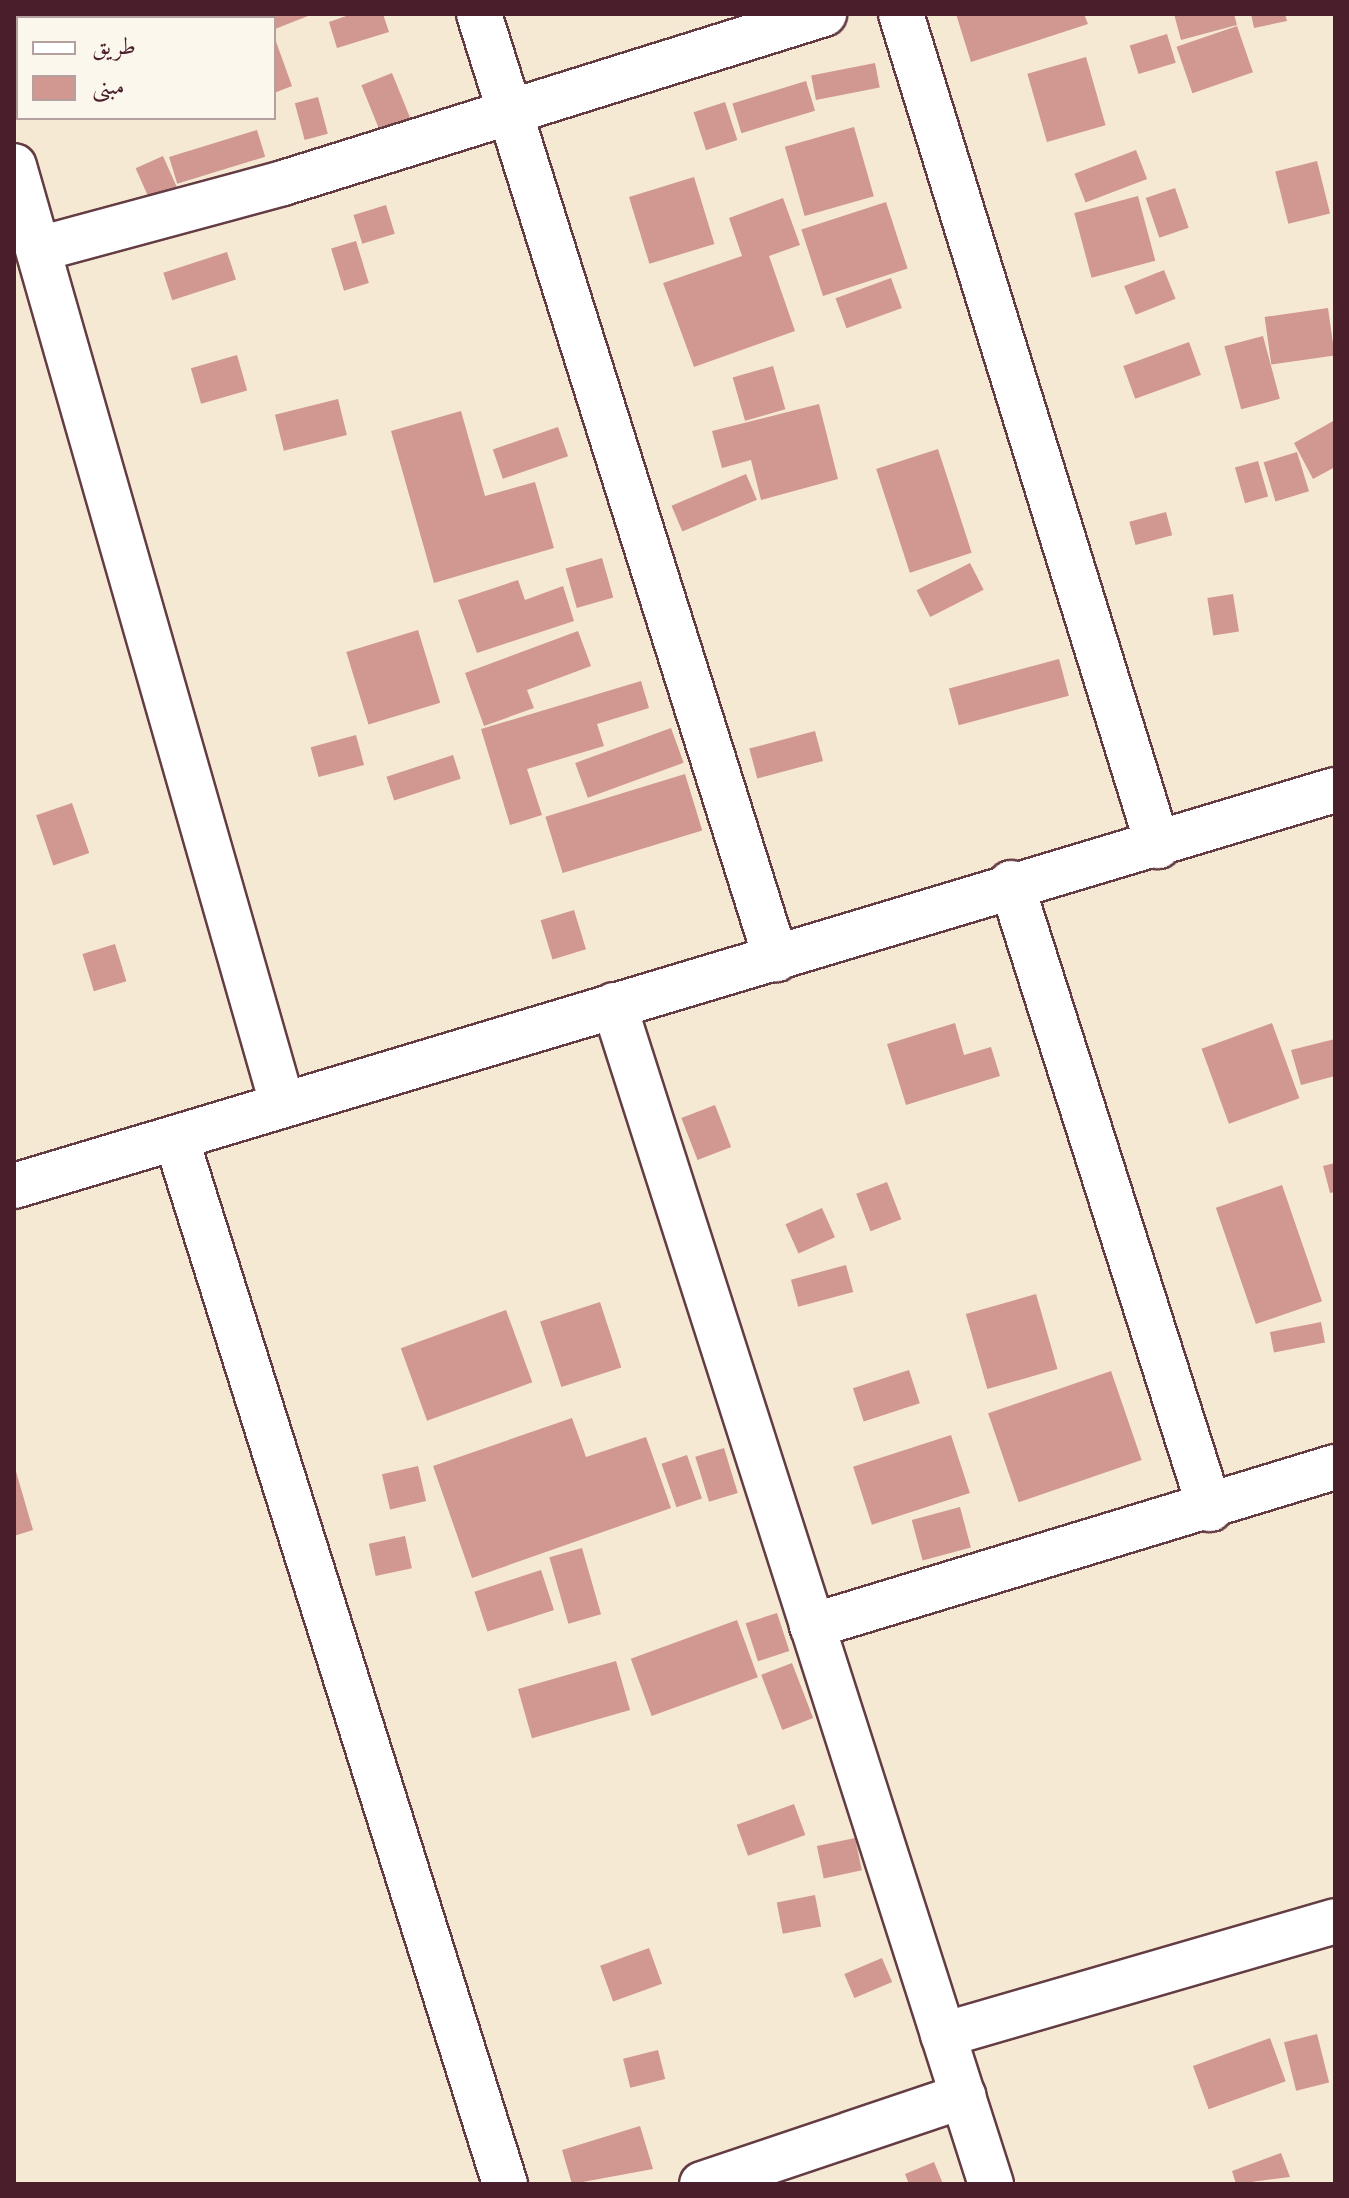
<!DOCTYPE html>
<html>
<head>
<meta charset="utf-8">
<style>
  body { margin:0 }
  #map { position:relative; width:1349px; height:2198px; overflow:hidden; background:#f6e9d3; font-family:Vollkorn,Amiri,serif }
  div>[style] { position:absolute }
  .building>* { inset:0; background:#d09891; transform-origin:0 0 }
  .roads { filter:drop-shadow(2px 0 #643d44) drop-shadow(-2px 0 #643d44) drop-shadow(0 2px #643d44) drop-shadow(0 -2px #643d44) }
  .minor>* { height:44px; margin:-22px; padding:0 22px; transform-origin:22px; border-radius:22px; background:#fff }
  span { translate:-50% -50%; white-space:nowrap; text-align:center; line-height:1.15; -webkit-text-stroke:6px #fbf7ec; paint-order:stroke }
  .frame { position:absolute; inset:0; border:16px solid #4a1f2b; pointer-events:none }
  .legend { position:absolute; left:16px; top:16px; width:260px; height:104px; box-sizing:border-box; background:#fbf7ec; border:2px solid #b4a19f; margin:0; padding:10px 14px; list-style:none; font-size:24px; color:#4a1f2b }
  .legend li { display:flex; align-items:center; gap:16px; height:40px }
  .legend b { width:40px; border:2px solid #b4a19f }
</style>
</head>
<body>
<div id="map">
  <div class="building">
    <i style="clip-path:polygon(270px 14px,313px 14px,275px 29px)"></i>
    <i style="clip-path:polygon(352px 14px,383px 14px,389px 32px,337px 48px,329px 22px)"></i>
    <i style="clip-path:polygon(956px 14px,1084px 14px,1088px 24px,971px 62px)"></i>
    <i style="clip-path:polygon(1174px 14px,1234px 14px,1237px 25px,1181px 40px)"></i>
    <i style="clip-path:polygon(1251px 14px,1285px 14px,1287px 21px,1254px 28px)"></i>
    <i style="left:1237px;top:26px;width:49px;height:64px;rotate:71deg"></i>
    <i style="left:1167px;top:34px;width:30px;height:39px;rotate:73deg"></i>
    <i style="clip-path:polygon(274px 36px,292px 86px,274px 93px)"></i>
    <i style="left:1086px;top:57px;width:71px;height:61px;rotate:74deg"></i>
    <i style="left:875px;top:63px;width:25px;height:65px;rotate:79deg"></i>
    <i style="left:392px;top:73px;width:48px;height:33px;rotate:68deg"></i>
    <i style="left:806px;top:81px;width:31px;height:77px;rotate:73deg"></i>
    <i style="left:318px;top:97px;width:38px;height:24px;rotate:75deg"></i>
    <i style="left:725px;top:102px;width:40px;height:33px;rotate:72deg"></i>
    <i style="left:854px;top:127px;width:72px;height:72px;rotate:74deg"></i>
    <i style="left:257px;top:130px;width:28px;height:92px;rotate:73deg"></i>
    <i style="left:1136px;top:150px;width:31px;height:66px;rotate:69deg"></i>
    <i style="left:163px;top:156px;width:37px;height:30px;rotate:66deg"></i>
    <i style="left:1317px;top:161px;width:54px;height:43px;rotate:76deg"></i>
    <i style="left:694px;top:177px;width:70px;height:68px;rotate:73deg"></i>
    <i style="left:1175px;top:188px;width:42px;height:31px;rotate:71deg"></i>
    <i style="left:1138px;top:196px;width:67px;height:66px;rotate:75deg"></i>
    <i style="clip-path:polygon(783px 198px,800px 245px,769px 256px,795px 331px,694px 367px,663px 283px,742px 256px,729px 218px)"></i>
    <i style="left:886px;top:202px;width:70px;height:89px;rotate:72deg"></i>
    <i style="left:386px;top:205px;width:30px;height:34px;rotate:73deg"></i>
    <i style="left:356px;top:241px;width:44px;height:26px;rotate:73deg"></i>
    <i style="left:227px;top:252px;width:29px;height:67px;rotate:72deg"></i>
    <i style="left:1164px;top:270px;width:31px;height:43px;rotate:68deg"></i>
    <i style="left:891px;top:278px;width:32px;height:59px;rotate:70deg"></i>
    <i style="left:1328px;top:308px;width:48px;height:64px;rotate:82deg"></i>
    <i style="left:1263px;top:336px;width:65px;height:40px;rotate:75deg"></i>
    <i style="left:1189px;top:342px;width:35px;height:70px;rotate:70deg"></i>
    <i style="left:237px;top:355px;width:37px;height:48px;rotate:74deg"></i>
    <i style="left:773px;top:366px;width:45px;height:42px;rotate:74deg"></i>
    <i style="left:338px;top:399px;width:37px;height:65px;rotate:76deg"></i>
    <i style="clip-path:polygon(819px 404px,838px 479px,761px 500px,751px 460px,722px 468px,712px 431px)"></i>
    <i style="clip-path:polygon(461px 411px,485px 496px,535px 482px,554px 548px,434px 583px,391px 431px)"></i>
    <i style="clip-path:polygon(1335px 420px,1335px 467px,1313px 479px,1294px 443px)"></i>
    <i style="left:558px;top:427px;width:31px;height:69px;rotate:71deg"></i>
    <i style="left:938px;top:449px;width:109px;height:65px;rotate:72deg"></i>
    <i style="left:1297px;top:452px;width:41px;height:35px;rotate:73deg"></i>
    <i style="left:1258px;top:461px;width:37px;height:24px;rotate:74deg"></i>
    <i style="left:746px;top:474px;width:28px;height:81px;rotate:67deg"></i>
    <i style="left:1166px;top:512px;width:24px;height:38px;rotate:75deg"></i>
    <i style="left:602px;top:558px;width:41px;height:38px;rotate:74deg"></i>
    <i style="left:970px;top:563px;width:30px;height:60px;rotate:63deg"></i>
    <i style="clip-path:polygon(518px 580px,525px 600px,563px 586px,574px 621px,477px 653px,458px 600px)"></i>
    <i style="left:1233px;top:594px;width:38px;height:26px;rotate:81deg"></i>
    <i style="left:418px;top:630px;width:76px;height:75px;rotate:73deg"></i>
    <i style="clip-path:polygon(578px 631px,591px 666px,527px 690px,534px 708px,484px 726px,465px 673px)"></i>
    <i style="left:1059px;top:659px;width:38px;height:114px;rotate:75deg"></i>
    <i style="clip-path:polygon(641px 681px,649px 708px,597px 724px,604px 746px,527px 769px,542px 815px,510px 825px,481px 729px)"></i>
    <i style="left:671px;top:728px;width:37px;height:102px;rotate:70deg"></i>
    <i style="left:815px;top:731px;width:31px;height:68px;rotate:75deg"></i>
    <i style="left:356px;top:735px;width:31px;height:47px;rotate:75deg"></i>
    <i style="left:453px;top:755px;width:25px;height:70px;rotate:72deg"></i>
    <i style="left:685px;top:774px;width:59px;height:146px;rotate:73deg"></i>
    <i style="left:72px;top:803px;width:53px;height:38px;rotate:71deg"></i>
    <i style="left:574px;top:910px;width:41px;height:35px;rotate:73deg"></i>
    <i style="left:115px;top:944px;width:39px;height:34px;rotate:73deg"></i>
    <i style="clip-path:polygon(955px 1023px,964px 1055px,991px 1047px,1000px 1076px,906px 1105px,887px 1044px)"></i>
    <i style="left:1272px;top:1023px;width:80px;height:75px;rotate:70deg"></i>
    <i style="clip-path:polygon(1335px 1039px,1335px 1076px,1301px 1085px,1291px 1050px)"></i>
    <i style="left:715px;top:1105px;width:45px;height:36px;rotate:69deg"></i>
    <i style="clip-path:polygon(1335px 1163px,1335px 1192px,1330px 1193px,1323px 1166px)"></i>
    <i style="left:887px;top:1182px;width:40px;height:33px;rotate:69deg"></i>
    <i style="left:1282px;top:1185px;width:123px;height:70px;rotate:71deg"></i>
    <i style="left:822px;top:1208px;width:32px;height:40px;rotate:66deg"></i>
    <i style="left:846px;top:1265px;width:28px;height:57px;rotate:75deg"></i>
    <i style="left:1036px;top:1294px;width:78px;height:73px;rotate:74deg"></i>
    <i style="left:600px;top:1302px;width:69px;height:63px;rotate:72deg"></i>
    <i style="left:506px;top:1310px;width:77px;height:112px;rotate:70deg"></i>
    <i style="left:1321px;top:1322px;width:21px;height:52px;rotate:79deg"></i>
    <i style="left:909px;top:1370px;width:35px;height:59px;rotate:72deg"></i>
    <i style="left:1111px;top:1371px;width:94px;height:130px;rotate:71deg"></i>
    <i style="clip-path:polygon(572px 1418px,586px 1457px,646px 1437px,671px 1508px,472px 1578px,433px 1466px)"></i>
    <i style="left:951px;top:1435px;width:61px;height:103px;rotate:72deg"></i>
    <i style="left:724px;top:1448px;width:47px;height:30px;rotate:73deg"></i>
    <i style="left:687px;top:1455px;width:46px;height:27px;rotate:71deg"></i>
    <i style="left:418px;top:1466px;width:36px;height:37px;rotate:77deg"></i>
    <i style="clip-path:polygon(15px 1468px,33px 1530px,14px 1536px,14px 1469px)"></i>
    <i style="left:960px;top:1507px;width:42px;height:50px;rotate:75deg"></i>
    <i style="left:405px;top:1536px;width:33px;height:37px;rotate:78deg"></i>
    <i style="left:582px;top:1548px;width:69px;height:34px;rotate:74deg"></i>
    <i style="left:541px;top:1570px;width:42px;height:70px;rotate:72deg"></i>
    <i style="left:777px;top:1613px;width:40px;height:33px;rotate:72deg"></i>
    <i style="left:737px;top:1620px;width:61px;height:113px;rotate:70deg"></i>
    <i style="left:616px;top:1661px;width:51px;height:102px;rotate:74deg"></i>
    <i style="left:792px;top:1663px;width:59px;height:33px;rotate:69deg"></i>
    <i style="left:794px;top:1804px;width:33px;height:61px;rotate:70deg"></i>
    <i style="left:855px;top:1838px;width:33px;height:39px;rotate:78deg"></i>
    <i style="left:815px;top:1895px;width:32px;height:39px;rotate:79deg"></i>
    <i style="left:649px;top:1948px;width:38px;height:52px;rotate:70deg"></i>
    <i style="left:882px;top:1958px;width:26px;height:41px;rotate:67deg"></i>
    <i style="left:1317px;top:2034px;width:50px;height:34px;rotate:76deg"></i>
    <i style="left:1270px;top:2038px;width:46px;height:82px;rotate:70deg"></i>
    <i style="left:658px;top:2050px;width:30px;height:36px;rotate:76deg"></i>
    <i style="clip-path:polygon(640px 2126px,653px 2169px,572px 2184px,562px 2150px)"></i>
    <i style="clip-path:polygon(1281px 2153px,1290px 2177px,1236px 2184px,1232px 2171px)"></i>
    <i style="clip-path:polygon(934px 2162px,943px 2184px,909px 2184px,905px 2174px)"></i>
  </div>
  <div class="roads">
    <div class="minor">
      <i style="left:479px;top:14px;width:991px;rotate:72.55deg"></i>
      <i style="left:901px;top:14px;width:871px;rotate:72.83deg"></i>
      <i style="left:14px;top:166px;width:975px;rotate:74.04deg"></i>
      <i style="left:39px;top:249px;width:253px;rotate:-15.1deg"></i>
      <i style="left:283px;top:183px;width:567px;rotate:-17.35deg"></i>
      <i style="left:1011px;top:883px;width:657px;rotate:72.36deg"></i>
      <i style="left:614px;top:1005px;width:1238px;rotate:72.27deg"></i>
      <i style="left:176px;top:1138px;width:1097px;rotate:72.54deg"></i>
      <i style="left:14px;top:1186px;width:1379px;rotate:-16.69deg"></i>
      <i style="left:812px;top:1626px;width:547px;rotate:-16.91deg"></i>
      <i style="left:943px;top:2035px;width:408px;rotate:-16.2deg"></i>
      <i style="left:702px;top:2184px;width:276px;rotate:-18.6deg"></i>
    </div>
  </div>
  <div class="frame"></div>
  <ul class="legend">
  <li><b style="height:10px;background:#fff"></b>طريق</li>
  <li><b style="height:22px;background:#d09891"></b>مبنى</li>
  </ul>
</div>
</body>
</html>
